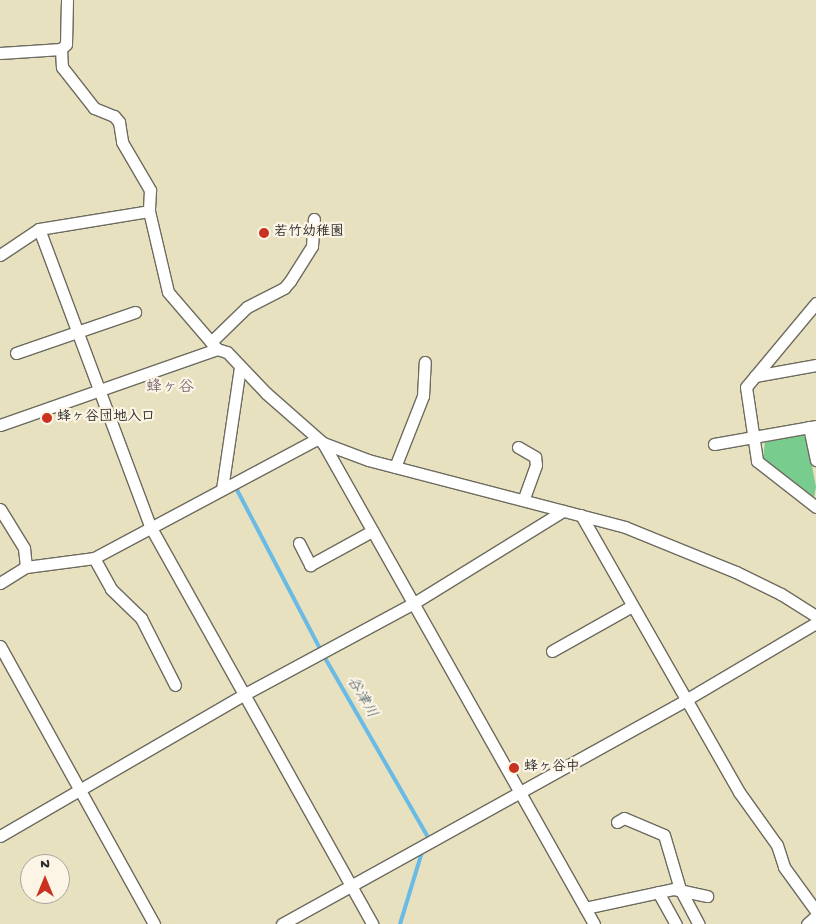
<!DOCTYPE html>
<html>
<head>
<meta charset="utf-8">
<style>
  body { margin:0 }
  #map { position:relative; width:816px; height:924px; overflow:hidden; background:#e8e1bf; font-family:"Gochi Hand","Klee One",sans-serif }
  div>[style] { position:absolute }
  .green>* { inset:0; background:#78cc8e }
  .stream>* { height:4px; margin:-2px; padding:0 2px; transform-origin:2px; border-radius:2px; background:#69bae4 }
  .roads { filter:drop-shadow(1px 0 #6d6b5f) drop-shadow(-1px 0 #6d6b5f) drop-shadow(0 1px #6d6b5f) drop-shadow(0 -1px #6d6b5f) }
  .minor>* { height:11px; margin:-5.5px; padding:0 5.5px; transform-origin:5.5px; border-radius:5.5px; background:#fff }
  .dots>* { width:14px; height:14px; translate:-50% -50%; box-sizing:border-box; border:2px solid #fcf5e5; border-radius:50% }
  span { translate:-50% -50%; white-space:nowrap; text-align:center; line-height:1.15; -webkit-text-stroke:4.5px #fcf5e5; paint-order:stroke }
  .poi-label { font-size:14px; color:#2b2b2b; font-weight:700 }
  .left { translate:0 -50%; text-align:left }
  .water-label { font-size:15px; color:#3e5662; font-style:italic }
  .quarter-label { font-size:16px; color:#665362 }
  .north { position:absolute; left:20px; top:854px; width:50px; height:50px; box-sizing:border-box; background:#fcf5e5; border:1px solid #a8a49b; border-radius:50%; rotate:0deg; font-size:14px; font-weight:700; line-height:20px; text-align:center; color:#2b2b2b }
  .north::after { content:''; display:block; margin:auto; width:18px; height:22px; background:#c8321e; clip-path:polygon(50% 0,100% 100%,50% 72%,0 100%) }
</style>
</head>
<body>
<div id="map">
  <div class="green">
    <i style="clip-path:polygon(802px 435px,807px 439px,816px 487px,814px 497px,763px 458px,765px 442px)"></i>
  </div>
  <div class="stream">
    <i style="left:236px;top:488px;width:192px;rotate:62.4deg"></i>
    <i style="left:325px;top:658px;width:207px;rotate:60.1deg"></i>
    <i style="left:428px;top:837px;width:4px;rotate:117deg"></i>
    <i style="left:400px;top:924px;width:78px;rotate:-73deg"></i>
  </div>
  <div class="roads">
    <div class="minor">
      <i style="left:61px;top:49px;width:18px;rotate:87deg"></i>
      <i style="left:62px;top:67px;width:52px;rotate:52deg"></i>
      <i style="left:94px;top:108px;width:22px;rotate:22deg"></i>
      <i style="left:114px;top:116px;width:8px;rotate:50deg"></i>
      <i style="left:119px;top:122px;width:20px;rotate:81deg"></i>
      <i style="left:122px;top:142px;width:56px;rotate:59.7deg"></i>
      <i style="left:150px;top:190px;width:21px;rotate:93deg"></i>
      <i style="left:149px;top:211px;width:83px;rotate:76.8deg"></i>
      <i style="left:168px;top:292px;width:75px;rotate:49.3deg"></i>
      <i style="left:0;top:53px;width:61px;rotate:-3.8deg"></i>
      <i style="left:61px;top:49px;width:7px;rotate:-45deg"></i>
      <i style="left:66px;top:44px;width:44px;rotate:-88.7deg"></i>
      <i style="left:39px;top:229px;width:317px;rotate:69.5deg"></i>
      <i style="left:150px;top:526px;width:456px;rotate:60.8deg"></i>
      <i style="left:0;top:255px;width:47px;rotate:-33.7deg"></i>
      <i style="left:39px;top:229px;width:111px;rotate:-9.3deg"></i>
      <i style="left:816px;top:303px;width:109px;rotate:129.8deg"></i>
      <i style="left:746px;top:387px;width:75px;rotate:81.5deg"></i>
      <i style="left:757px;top:461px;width:75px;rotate:37.9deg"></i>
      <i style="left:211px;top:342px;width:50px;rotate:-44.2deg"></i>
      <i style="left:247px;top:307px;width:42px;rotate:-27.2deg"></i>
      <i style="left:284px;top:288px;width:9px;rotate:-49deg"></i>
      <i style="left:290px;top:281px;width:41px;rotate:-57.8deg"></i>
      <i style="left:312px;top:246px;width:27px;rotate:-86deg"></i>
      <i style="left:16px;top:353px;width:126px;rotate:-19deg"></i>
      <i style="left:755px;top:376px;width:62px;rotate:-10.2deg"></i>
      <i style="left:0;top:425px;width:230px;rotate:-19.3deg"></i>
      <i style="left:217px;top:349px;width:10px;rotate:17deg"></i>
      <i style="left:227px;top:352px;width:57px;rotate:46.4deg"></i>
      <i style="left:266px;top:393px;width:76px;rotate:41.3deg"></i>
      <i style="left:323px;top:443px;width:48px;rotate:20.7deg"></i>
      <i style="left:368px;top:460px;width:266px;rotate:14.6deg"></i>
      <i style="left:625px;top:527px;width:120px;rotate:22.1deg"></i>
      <i style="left:736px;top:572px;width:50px;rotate:26.1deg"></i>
      <i style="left:781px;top:594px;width:41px;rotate:32.2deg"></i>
      <i style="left:809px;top:427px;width:34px;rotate:78deg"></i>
      <i style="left:323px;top:443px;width:552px;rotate:60.6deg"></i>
      <i style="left:714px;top:444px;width:104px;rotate:-10deg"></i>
      <i style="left:518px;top:447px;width:20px;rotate:30deg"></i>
      <i style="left:535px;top:457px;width:8px;rotate:83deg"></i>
      <i style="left:536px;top:465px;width:37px;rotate:110deg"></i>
      <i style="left:395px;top:467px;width:76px;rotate:-68.5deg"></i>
      <i style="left:423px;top:396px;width:34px;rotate:-87deg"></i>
      <i style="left:222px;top:489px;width:123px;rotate:-81.6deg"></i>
      <i style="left:0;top:509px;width:46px;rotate:58.4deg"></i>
      <i style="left:24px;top:548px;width:19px;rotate:84deg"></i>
      <i style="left:581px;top:515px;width:319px;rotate:60.3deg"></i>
      <i style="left:739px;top:792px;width:65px;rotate:54.4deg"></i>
      <i style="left:777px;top:845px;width:23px;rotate:72deg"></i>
      <i style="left:784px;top:867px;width:54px;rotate:54deg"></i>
      <i style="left:299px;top:543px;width:25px;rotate:63deg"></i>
      <i style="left:310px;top:565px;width:71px;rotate:-28.7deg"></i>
      <i style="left:94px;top:558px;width:35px;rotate:61deg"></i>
      <i style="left:111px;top:589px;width:42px;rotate:44deg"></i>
      <i style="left:141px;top:618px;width:75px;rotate:63.1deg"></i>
      <i style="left:0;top:583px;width:31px;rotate:-32deg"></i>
      <i style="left:26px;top:567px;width:69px;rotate:-7.5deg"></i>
      <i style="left:94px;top:558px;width:253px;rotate:-28.1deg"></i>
      <i style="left:0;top:646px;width:318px;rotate:61deg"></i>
      <i style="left:552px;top:651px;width:92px;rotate:-29.4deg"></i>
      <i style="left:617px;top:822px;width:8px;rotate:-30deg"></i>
      <i style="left:624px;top:818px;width:43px;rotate:23deg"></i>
      <i style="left:664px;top:835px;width:56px;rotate:73.5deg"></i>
      <i style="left:680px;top:889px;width:40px;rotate:62deg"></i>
      <i style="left:0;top:836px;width:281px;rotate:-30.1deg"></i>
      <i style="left:243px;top:695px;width:194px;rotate:-28.3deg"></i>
      <i style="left:414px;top:603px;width:175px;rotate:-31.7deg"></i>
      <i style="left:658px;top:892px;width:37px;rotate:61deg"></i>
      <i style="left:585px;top:908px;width:91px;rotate:-12.1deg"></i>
      <i style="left:674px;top:889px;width:34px;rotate:12deg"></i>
      <i style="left:282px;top:924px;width:460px;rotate:-29deg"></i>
      <i style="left:684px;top:701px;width:153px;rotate:-30.6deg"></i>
      <i style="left:807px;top:924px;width:12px;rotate:-42deg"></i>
    </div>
  </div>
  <div class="dots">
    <i style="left:264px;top:233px;background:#c8321e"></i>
    <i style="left:47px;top:418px;background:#c8321e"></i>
    <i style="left:514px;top:768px;background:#c8321e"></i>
  </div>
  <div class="poi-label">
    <span class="left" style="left:274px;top:233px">若竹幼稚園</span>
    <span class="left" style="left:57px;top:418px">蜂ヶ谷団地入口</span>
    <span class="left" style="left:524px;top:768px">蜂ヶ谷中</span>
  </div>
  <div class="water-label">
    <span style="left:361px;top:698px;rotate:60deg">谷津川</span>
  </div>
  <div class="quarter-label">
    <span style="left:170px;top:389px">蜂ヶ谷</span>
  </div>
  <div class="north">N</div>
</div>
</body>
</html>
